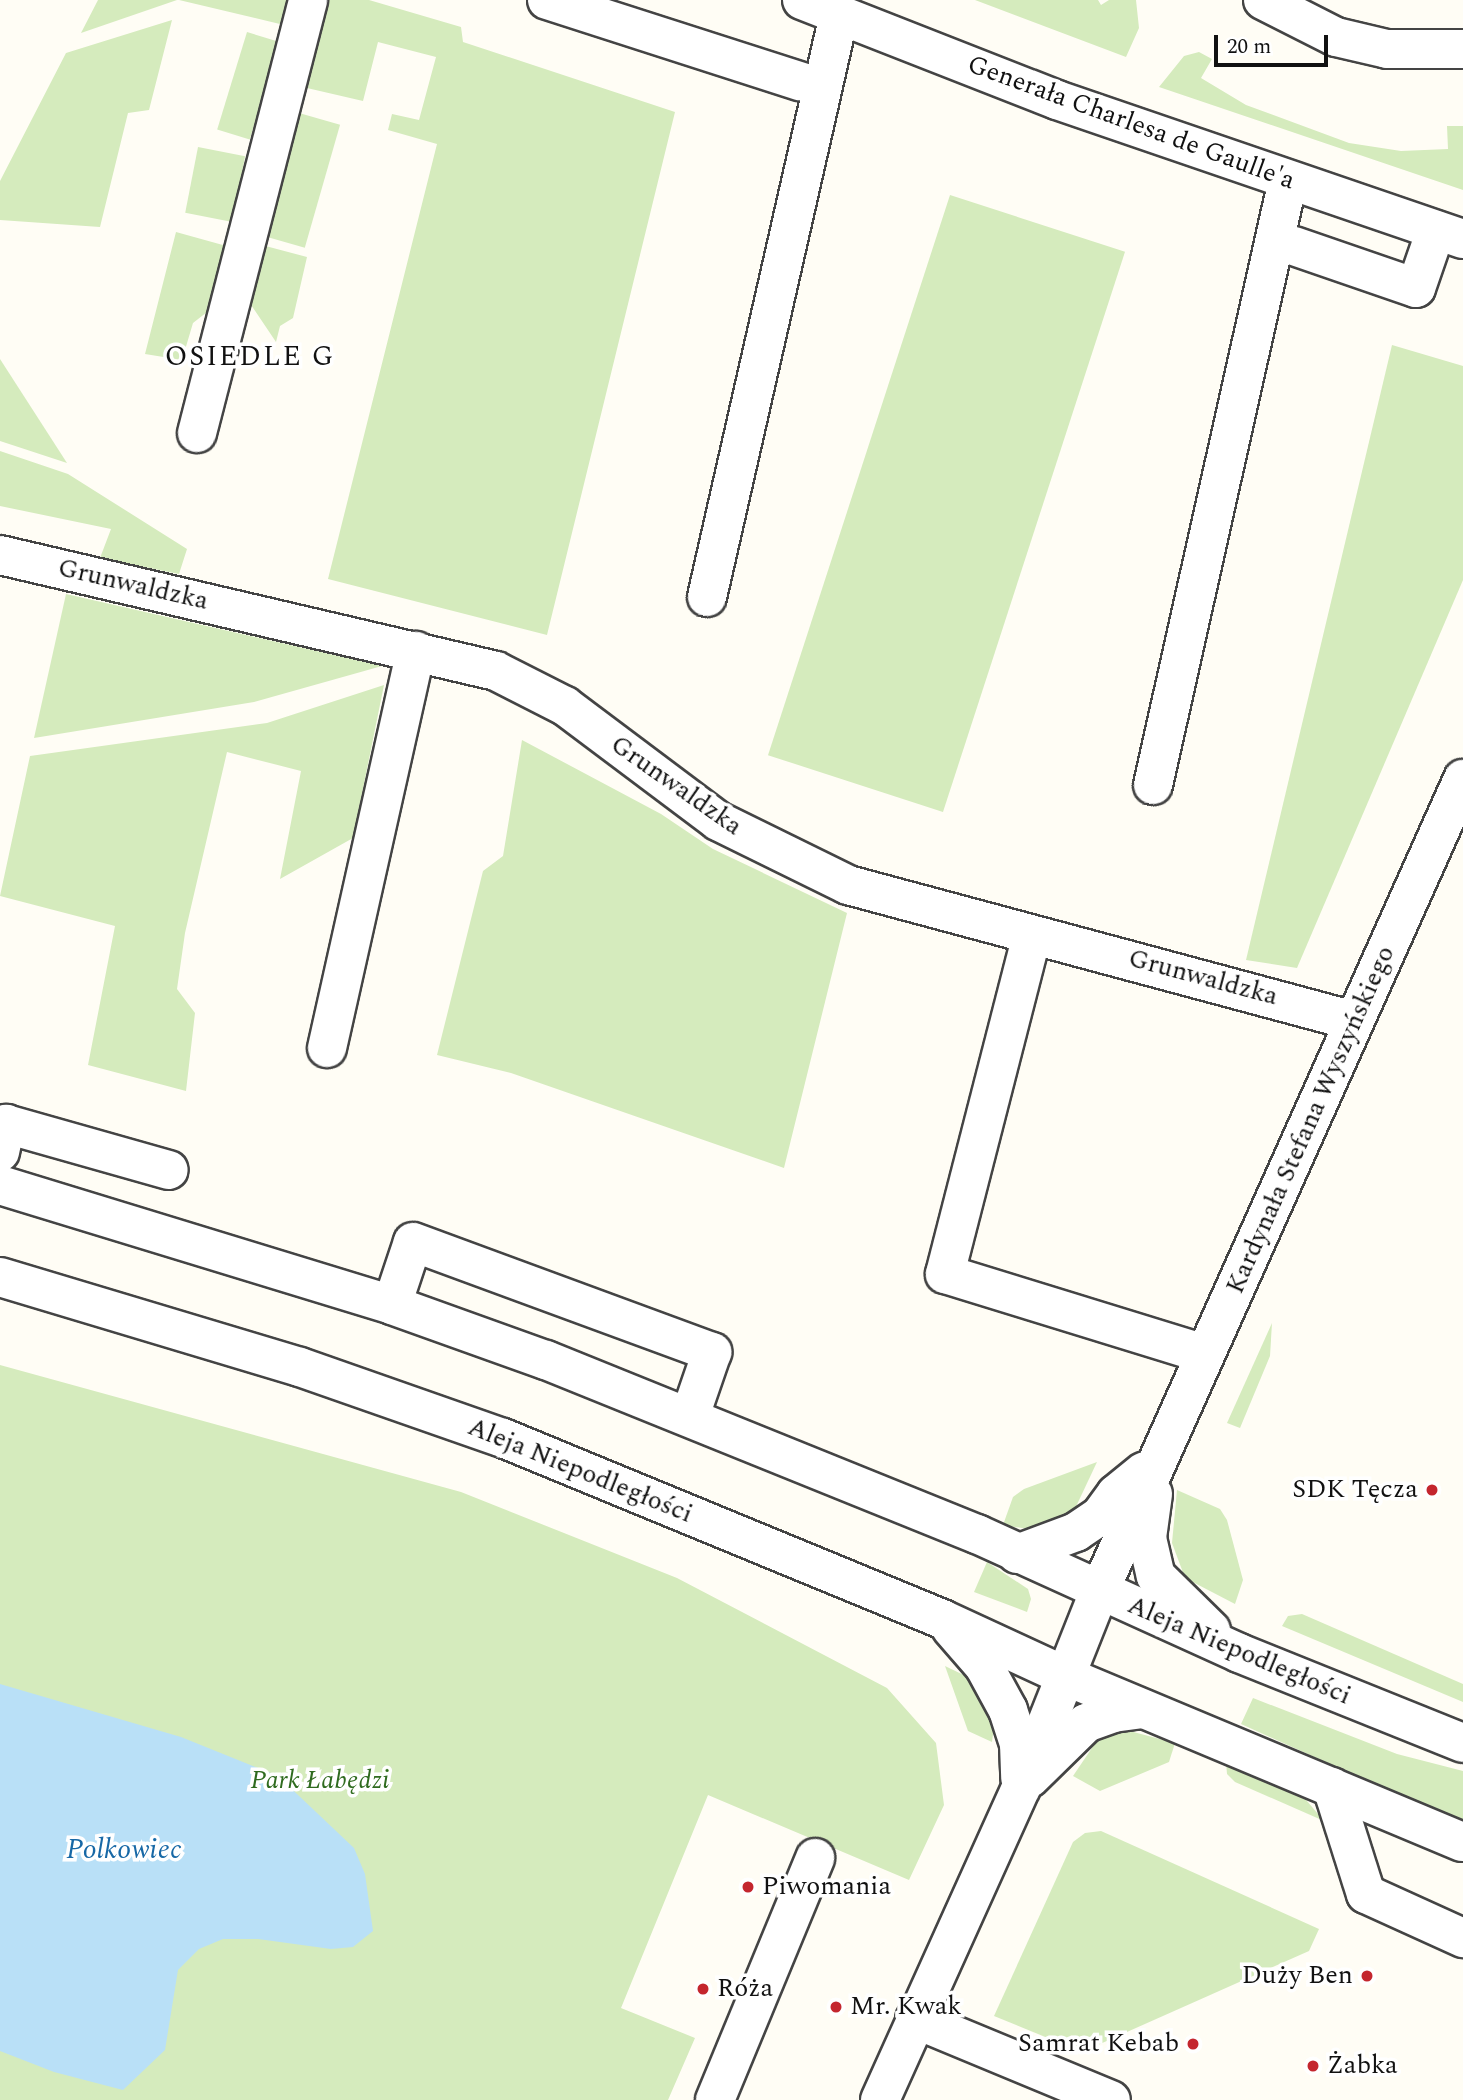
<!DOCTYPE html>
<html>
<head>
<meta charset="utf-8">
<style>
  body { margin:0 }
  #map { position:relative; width:1463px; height:2100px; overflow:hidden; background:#fffdf5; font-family:Spectral,serif }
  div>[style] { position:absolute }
  .green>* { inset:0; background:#d5ebbd; transform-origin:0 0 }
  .water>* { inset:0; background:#b9e0f7 }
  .roads { filter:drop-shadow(2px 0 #444) drop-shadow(-2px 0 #444) drop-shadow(0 2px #444) drop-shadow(0 -2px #444) }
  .minor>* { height:38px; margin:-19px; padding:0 19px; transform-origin:19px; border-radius:19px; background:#fff }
  .dots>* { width:19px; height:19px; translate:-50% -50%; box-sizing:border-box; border:4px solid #fff; border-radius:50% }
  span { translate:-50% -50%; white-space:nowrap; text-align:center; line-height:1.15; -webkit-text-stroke:7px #fff; paint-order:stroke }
  .street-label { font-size:26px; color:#111 }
  .poi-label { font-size:26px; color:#111 }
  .right { translate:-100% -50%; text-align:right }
  .left { translate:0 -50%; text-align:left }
  .park-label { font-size:26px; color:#2f6b1f; font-style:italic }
  .neighbourhood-label { font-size:28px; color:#111; letter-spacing:2px }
  .water-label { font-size:28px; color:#1768a6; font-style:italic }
  .scale { position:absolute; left:1214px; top:35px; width:114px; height:32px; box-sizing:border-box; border:4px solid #111; border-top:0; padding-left:9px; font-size:21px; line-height:24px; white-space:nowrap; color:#111; -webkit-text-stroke:5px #fff; paint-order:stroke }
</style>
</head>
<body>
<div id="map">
  <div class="green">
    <i style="clip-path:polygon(98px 0,177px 0,81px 33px)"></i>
    <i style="clip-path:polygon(179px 0,293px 0,284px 25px)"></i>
    <i style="clip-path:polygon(321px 0,369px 0,461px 27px,463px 42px,675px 112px,547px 635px,328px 579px,437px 144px,388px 130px,392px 114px,419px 120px,436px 57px,378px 42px,363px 101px,294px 85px)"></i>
    <i style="clip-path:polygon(975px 0,1098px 0,1101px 5px,1109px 0,1136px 0,1139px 28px,1126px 57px)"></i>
    <i style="clip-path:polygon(172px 20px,149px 110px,128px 113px,100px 227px,0 220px,0 181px,66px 53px)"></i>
    <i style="left:247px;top:32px;width:34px;height:102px;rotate:17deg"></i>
    <i style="clip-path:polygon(1199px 52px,1212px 59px,1201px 78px,1246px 105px,1349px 143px,1401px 151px,1448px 149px,1447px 126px,1463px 126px,1463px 190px,1159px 87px,1184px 56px)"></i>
    <i style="left:292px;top:111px;width:50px;height:128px;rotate:16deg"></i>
    <i style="left:198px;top:147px;width:48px;height:67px;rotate:11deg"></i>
    <i style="left:950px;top:195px;width:184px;height:589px;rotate:18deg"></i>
    <i style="clip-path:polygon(176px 232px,230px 247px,216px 305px,193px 323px,182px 360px,145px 354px)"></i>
    <i style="clip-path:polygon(258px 244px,307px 257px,293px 318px,280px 326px,276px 342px,245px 296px)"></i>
    <i style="clip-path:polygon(1392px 345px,1463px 366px,1463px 580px,1297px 968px,1246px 960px)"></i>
    <i style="clip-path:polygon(0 359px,67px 463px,0 441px)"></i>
    <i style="clip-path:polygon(0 451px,68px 474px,187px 549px,179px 574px,100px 558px,111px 529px,0 506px)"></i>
    <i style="clip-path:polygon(66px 594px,382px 666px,254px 702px,34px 738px)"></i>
    <i style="clip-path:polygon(384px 685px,353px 838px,280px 879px,301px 771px,227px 752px,185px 933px,177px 989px,195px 1013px,186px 1091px,88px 1065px,115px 926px,0 896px,30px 756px,267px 723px)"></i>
    <i style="clip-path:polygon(522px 740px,661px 814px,713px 849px,847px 913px,784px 1168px,511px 1073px,437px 1055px,483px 871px,503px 856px)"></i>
    <i style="clip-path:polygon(1272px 1323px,1270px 1356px,1240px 1428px,1227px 1423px)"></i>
    <i style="clip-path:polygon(0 1365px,461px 1492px,677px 1578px,887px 1688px,936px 1743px,944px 1805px,909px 1880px,708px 1795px,621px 2008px,695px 2038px,668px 2100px,0 2100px)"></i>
    <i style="clip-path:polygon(1097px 1462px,1073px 1513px,1040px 1531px,1003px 1525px,1013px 1497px,1024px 1489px)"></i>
    <i style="clip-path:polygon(1177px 1490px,1220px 1509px,1227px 1520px,1243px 1580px,1235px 1604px,1185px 1578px,1172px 1543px)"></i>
    <i style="clip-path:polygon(987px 1562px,1028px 1589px,1031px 1599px,1027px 1612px,974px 1592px)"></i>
    <i style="clip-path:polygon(1302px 1614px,1463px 1684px,1463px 1702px,1282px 1626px,1288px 1616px)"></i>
    <i style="clip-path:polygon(945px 1666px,972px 1679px,995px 1719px,992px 1742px,968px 1731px)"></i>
    <i style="clip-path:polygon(1253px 1698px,1397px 1754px,1463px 1771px,1463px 1824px,1241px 1724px)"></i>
    <i style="clip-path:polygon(1122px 1729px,1175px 1743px,1169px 1762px,1100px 1791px,1073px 1776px,1098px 1739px)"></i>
    <i style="clip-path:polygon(1226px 1762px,1301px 1794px,1324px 1821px,1235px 1782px,1227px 1774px)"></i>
    <i style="clip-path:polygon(1101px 1831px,1319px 1929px,1309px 1951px,1082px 2052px,994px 2016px,1073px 1842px,1085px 1833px)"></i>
  </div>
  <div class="water">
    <i style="clip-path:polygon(0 1684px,181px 1737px,278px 1776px,354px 1848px,365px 1874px,373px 1931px,353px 1947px,331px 1949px,258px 1939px,223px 1939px,199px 1949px,178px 1970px,165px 2050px,123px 2090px,54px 2072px,0 2051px)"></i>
  </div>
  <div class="roads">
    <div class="minor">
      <i style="left:547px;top:0;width:266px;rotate:17.8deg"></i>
      <i style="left:802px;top:0;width:274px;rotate:21.4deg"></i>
      <i style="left:1057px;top:100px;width:429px;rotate:18.9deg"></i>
      <i style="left:1263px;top:0;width:82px;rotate:26.9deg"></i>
      <i style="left:1336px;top:37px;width:52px;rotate:13.2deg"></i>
      <i style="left:1387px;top:49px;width:76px"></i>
      <i style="left:1294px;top:246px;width:129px;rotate:19deg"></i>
      <i style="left:1416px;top:288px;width:61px;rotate:-71deg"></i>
      <i style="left:197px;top:433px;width:447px;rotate:-75.6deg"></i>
      <i style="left:0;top:555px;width:509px;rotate:13.16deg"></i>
      <i style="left:496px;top:671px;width:77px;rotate:26.9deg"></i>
      <i style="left:565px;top:706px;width:191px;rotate:36.9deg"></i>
      <i style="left:718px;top:821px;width:145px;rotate:26.2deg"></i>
      <i style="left:848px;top:885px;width:524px;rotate:15.04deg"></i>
      <i style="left:707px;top:597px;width:597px;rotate:-77.22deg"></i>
      <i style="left:1153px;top:785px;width:620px;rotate:-77.42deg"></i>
      <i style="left:1032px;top:935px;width:350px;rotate:104.4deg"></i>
      <i style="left:945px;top:1274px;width:272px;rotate:17.1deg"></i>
      <i style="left:327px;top:1048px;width:407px;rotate:-77.4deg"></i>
      <i style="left:0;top:1152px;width:29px;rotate:-78deg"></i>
      <i style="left:6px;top:1124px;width:169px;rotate:15.8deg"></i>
      <i style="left:0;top:1185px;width:410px;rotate:17deg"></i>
      <i style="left:392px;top:1305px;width:164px;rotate:19.7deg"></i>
      <i style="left:546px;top:1360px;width:465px;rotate:22deg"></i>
      <i style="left:977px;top:1534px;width:288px;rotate:24.4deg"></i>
      <i style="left:1239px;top:1653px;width:241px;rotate:21.9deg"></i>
      <i style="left:0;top:1277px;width:313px;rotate:16.7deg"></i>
      <i style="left:300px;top:1367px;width:215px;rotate:19.3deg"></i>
      <i style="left:503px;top:1438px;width:475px;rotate:22.4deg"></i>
      <i style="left:942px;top:1619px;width:133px;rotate:24.8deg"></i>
      <i style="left:1063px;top:1675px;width:433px;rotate:22.7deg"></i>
      <i style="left:392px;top:1305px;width:66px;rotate:-71.6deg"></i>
      <i style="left:413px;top:1242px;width:319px;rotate:20.2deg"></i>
      <i style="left:712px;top:1352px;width:68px;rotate:109deg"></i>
      <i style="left:1153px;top:1494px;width:44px;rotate:97.8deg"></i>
      <i style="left:1147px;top:1538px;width:39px;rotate:77deg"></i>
      <i style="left:1156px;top:1576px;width:77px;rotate:44.5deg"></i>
      <i style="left:1017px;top:1554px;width:63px;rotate:-20.4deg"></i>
      <i style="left:1076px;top:1532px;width:29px;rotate:-34deg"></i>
      <i style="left:1100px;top:1516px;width:27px;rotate:-54deg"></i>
      <i style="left:1116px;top:1494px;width:36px;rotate:-39deg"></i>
      <i style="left:951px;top:1628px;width:50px;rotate:49deg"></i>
      <i style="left:984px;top:1666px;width:50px;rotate:61.4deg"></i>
      <i style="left:1008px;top:1710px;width:35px;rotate:72deg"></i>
      <i style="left:1019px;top:1743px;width:35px;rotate:88deg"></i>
      <i style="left:1030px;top:1778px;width:78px;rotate:-44.5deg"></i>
      <i style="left:1086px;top:1723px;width:29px;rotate:-20deg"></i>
      <i style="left:1113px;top:1713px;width:30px;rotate:-8deg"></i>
      <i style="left:1332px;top:1787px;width:112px;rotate:72.4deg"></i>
      <i style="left:1366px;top:1894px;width:107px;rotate:24.4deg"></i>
      <i style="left:915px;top:2019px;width:212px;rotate:22.5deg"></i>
      <i style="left:715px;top:2100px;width:262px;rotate:-67.5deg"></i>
      <i style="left:880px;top:2100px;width:342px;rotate:-65.7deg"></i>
      <i style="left:1021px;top:1788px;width:211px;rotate:-68.3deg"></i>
      <i style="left:1099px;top:1592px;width:891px;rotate:-65.88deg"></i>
    </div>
  </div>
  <div class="dots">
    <i style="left:1432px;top:1490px;background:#c4262e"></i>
    <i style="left:748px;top:1887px;background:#c4262e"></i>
    <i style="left:1367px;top:1976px;background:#c4262e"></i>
    <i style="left:703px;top:1989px;background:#c4262e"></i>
    <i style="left:836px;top:2007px;background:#c4262e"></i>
    <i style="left:1193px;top:2044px;background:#c4262e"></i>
    <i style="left:1313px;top:2066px;background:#c4262e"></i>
  </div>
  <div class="street-label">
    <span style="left:1131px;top:123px;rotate:20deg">Generała Charlesa de Gaulle'a</span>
    <span style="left:133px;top:585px;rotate:13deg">Grunwaldzka</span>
    <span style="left:676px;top:786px;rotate:35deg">Grunwaldzka</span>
    <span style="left:1203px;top:978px;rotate:15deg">Grunwaldzka</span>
    <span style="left:1311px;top:1120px;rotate:-66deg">Kardynała Stefana Wyszyńskiego</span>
    <span style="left:580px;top:1471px;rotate:22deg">Aleja Niepodległości</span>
    <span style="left:1239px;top:1651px;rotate:23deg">Aleja Niepodległości</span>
  </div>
  <div class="poi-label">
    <span class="right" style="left:1418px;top:1490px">SDK Tęcza</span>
    <span class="left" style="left:762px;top:1887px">Piwomania</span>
    <span class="right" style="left:1353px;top:1976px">Duży Ben</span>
    <span class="left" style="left:717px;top:1989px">Róża</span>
    <span class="left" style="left:850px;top:2007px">Mr. Kwak</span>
    <span class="right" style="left:1179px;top:2044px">Samrat Kebab</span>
    <span class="left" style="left:1327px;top:2066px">Żabka</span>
  </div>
  <div class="park-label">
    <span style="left:320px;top:1781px">Park Łabędzi</span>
  </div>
  <div class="neighbourhood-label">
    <span style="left:250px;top:357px">OSIEDLE G</span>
  </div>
  <div class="water-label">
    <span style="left:124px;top:1850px">Polkowiec</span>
  </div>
  <div class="scale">20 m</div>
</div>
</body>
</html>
